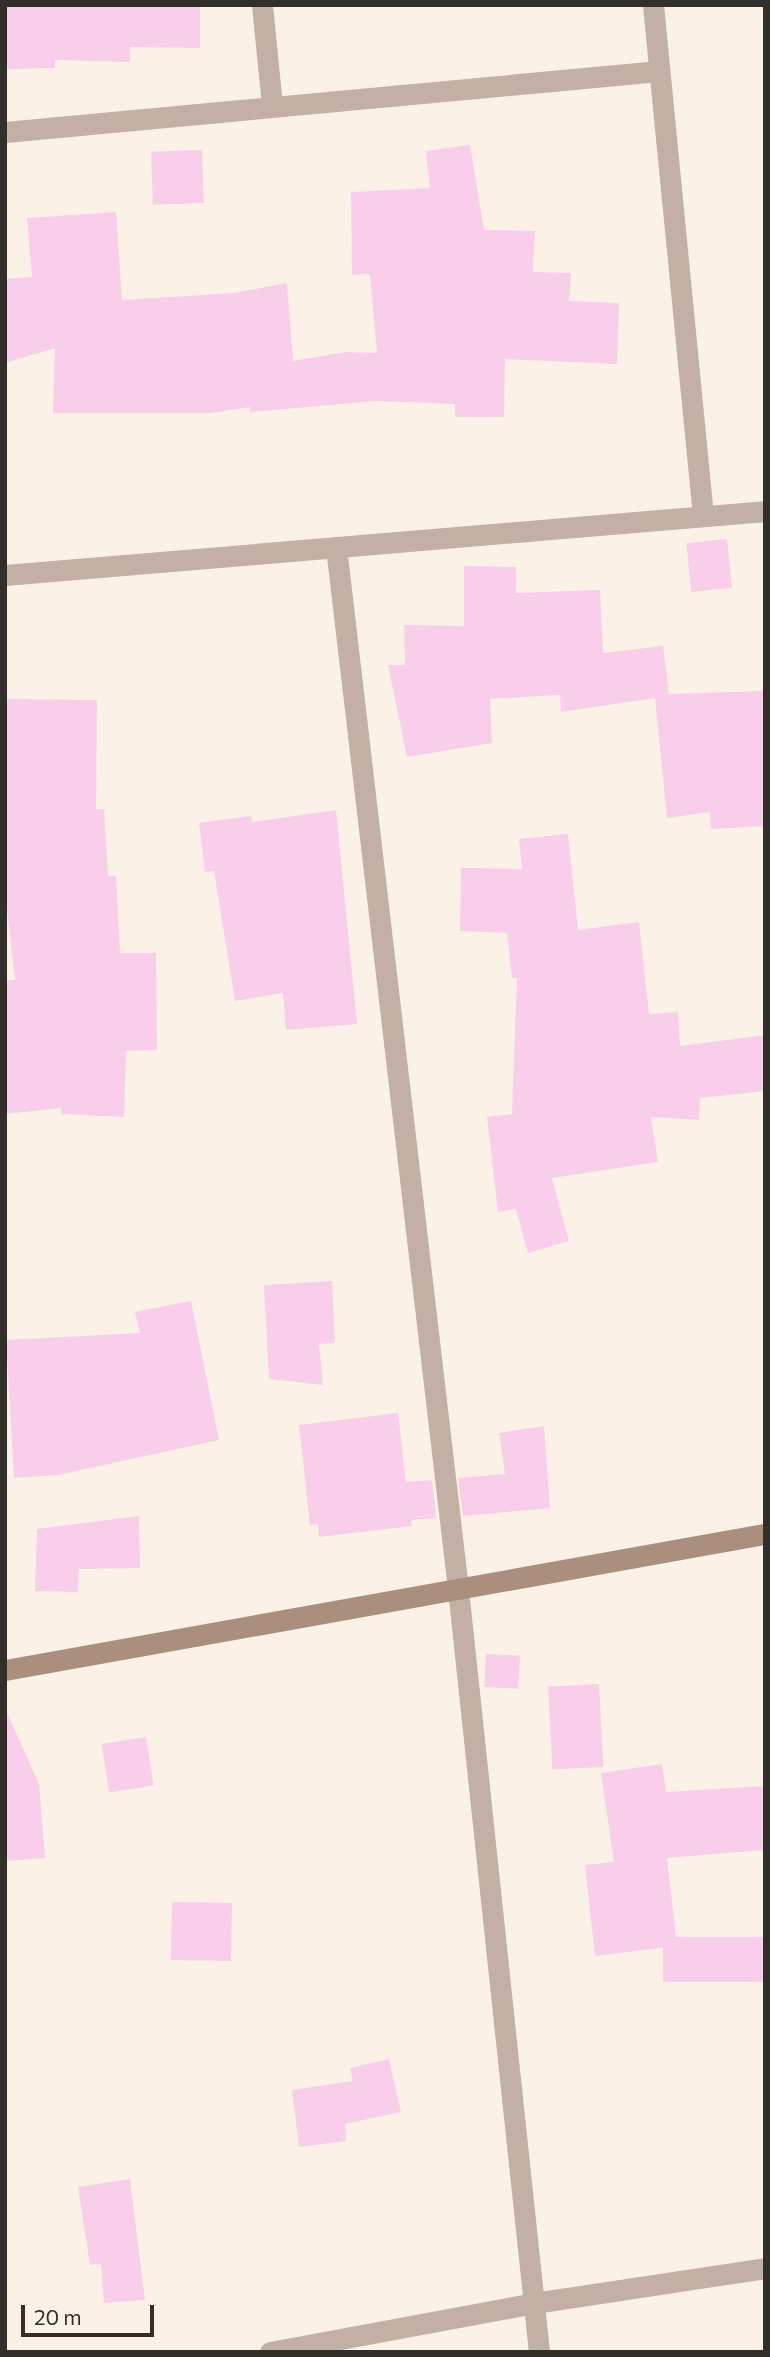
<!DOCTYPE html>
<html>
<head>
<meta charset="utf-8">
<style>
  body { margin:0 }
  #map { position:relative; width:770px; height:2357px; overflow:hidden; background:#fcf1e6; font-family:Commissioner,sans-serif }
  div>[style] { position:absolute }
  .building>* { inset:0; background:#f9ceea; transform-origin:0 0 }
  .minor>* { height:21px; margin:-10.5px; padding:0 10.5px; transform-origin:10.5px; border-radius:10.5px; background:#c1b0a3 }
  .secondary>* { height:21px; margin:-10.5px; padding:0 10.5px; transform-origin:10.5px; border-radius:10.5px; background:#a98f7c }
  span { translate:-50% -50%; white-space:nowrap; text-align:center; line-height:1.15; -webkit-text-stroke:5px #fcf1e6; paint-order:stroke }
  .frame { position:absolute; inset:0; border:7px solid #322e29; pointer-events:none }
  .scale { position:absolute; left:21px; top:2305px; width:133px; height:32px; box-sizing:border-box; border:4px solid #322e29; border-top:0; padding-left:9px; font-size:21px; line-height:24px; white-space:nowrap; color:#322e29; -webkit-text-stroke:5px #fcf1e6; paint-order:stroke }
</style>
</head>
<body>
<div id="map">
  <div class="building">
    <i style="clip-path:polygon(5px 5px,200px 5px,200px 48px,130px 47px,130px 62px,55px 60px,55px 68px,7px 69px)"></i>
    <i style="clip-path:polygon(470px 145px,484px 230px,535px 231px,533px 272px,571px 273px,569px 301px,619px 303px,617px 364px,505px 359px,504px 417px,455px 417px,455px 404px,376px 401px,250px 412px,250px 407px,211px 413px,53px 413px,55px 348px,5px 363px,5px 279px,32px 277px,27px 218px,116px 212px,122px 300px,234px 293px,287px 283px,293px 361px,346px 352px,377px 353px,370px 274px,352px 275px,351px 192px,430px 188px,426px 151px)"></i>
    <i style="left:202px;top:150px;width:53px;height:51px;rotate:88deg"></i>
    <i style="left:727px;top:539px;width:49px;height:41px;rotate:84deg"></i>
    <i style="clip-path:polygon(464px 566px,516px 567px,516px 593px,600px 590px,603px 653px,663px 646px,669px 694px,765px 691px,765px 826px,711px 829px,710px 812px,667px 818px,655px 698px,561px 712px,560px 695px,490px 699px,492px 743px,407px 757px,388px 665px,405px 665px,404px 625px,464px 626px)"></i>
    <i style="clip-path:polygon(5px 699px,97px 700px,96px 809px,104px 809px,108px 876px,116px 876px,120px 953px,156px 953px,157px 1050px,126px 1051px,124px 1117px,61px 1114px,61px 1108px,5px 1114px,5px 980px,15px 980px,5px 892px)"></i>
    <i style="clip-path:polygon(336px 810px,357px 1024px,286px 1030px,283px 993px,235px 1001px,214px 871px,205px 872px,199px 823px,251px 816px,252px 822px)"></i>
    <i style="clip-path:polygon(568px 834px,578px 930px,639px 922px,649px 1014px,678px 1012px,680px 1046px,765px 1035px,765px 1091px,700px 1098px,699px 1120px,651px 1117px,658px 1162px,552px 1178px,569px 1241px,528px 1253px,516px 1209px,498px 1212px,487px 1117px,512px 1114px,517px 978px,512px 978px,507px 933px,460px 931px,461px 868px,522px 869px,519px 839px)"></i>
    <i style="clip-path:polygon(332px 1281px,335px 1343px,319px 1344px,323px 1385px,269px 1379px,264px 1285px)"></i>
    <i style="clip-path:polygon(191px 1301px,219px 1440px,58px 1475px,14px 1478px,6px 1340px,140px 1333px,135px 1312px)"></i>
    <i style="clip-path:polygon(398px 1413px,406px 1482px,432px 1480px,436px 1518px,411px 1520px,412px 1526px,319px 1537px,318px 1524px,310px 1525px,299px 1425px)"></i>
    <i style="clip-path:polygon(544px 1426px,550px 1508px,463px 1516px,458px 1478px,505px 1474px,499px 1433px)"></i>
    <i style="clip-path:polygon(139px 1516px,140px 1568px,79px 1569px,78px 1592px,35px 1591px,37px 1529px)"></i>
    <i style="left:486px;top:1654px;width:34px;height:33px;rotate:3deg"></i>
    <i style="left:599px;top:1684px;width:83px;height:51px;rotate:87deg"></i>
    <i style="clip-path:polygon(5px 1708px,39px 1784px,45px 1858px,5px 1861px)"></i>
    <i style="left:146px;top:1737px;width:49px;height:45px;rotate:81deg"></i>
    <i style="clip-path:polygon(662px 1764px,666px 1792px,765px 1786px,765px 1850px,667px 1858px,677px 1946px,595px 1956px,585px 1865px,614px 1862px,601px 1773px)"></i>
    <i style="left:172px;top:1902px;width:60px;height:58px;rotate:1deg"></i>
    <i style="left:765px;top:1937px;width:45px;height:102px;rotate:90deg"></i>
    <i style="clip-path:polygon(389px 2059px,401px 2112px,345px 2124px,346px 2141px,299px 2147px,292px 2090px,353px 2081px,350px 2068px)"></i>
    <i style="clip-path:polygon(130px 2179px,145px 2300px,104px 2303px,101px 2264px,90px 2265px,78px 2187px)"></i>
  </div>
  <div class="minor">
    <i style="left:262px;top:5px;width:101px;rotate:84.3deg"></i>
    <i style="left:653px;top:5px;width:513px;rotate:84.41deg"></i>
    <i style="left:5px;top:132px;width:657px;rotate:-5.33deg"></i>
    <i style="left:336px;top:547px;width:1049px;rotate:83.32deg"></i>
    <i style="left:458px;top:1589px;width:767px;rotate:83.94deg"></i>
    <i style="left:5px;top:575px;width:763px;rotate:-4.81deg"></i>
    <i style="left:270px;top:2352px;width:269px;rotate:-10.5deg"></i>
    <i style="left:534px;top:2303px;width:234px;rotate:-8.6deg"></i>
  </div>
  <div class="secondary">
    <i style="left:5px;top:1670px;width:772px;rotate:-10.15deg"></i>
  </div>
  <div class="frame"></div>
  <div class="scale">20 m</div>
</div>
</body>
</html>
